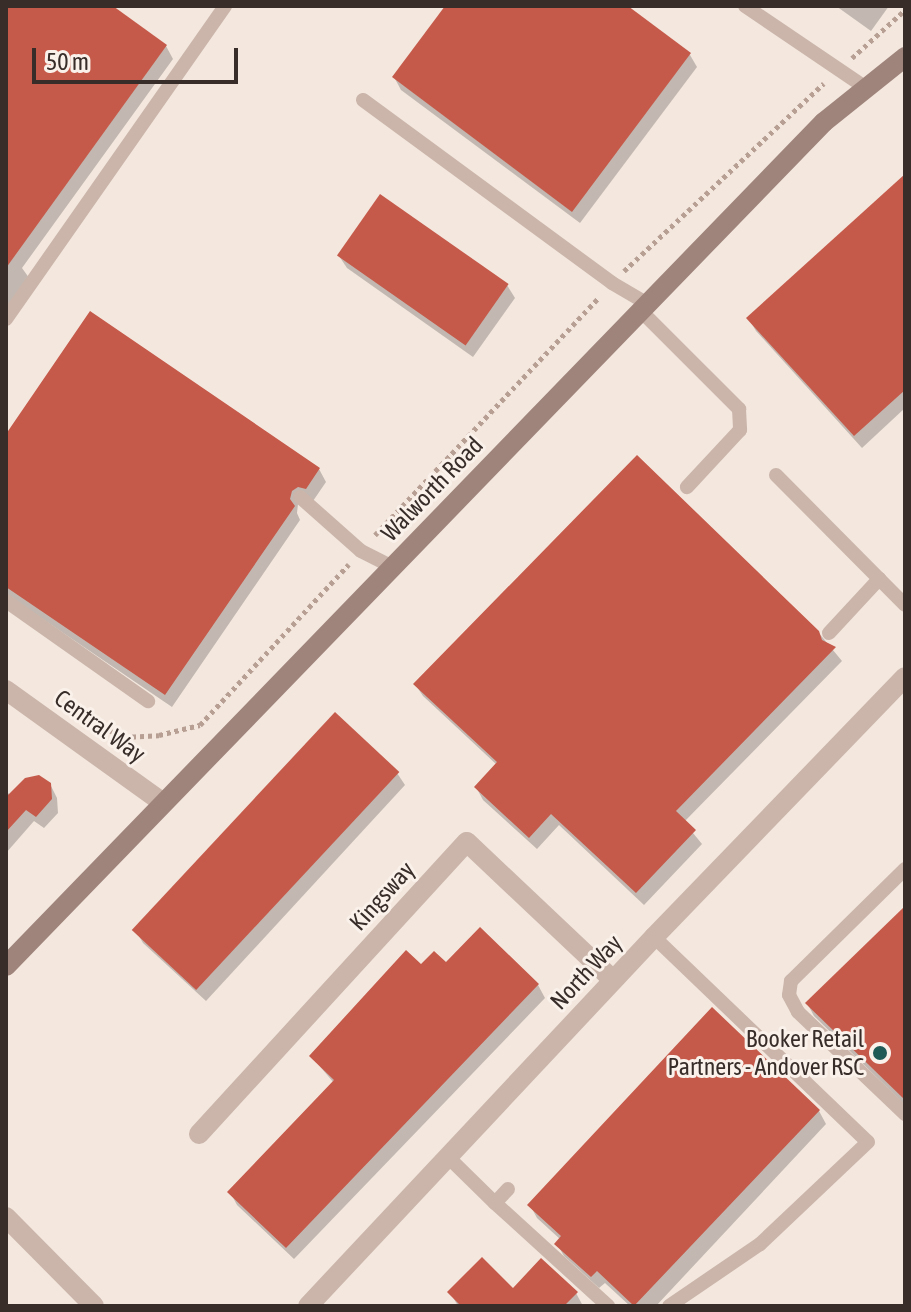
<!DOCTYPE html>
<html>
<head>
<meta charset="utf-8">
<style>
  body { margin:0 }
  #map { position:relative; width:911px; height:1312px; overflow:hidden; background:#f3e7de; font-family:"Asap Condensed",sans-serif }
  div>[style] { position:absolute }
  .shadow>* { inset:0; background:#0003 }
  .building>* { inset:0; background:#c55a4a; transform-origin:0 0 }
  .path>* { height:5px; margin-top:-2.5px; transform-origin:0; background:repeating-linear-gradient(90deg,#b79f94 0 4px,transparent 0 8px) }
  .lane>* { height:14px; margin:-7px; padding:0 7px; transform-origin:7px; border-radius:7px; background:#cbb5aa }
  .street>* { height:20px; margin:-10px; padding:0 10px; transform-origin:10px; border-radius:10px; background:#cbb5aa }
  .secondary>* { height:20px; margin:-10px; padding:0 10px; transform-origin:10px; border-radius:10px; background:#9f847b }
  .dots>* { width:22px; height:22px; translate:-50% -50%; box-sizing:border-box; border:4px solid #faf1eb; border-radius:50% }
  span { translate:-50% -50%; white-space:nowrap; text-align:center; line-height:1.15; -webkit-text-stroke:6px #faf1eb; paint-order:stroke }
  .street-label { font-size:24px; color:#382d29 }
  .poi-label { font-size:24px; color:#382d29 }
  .right { translate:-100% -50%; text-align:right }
  .frame { position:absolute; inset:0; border:8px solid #382d29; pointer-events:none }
  .scale { position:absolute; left:32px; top:48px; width:206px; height:36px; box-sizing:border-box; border:4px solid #382d29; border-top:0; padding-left:10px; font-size:24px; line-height:28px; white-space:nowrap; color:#382d29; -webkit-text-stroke:6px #faf1eb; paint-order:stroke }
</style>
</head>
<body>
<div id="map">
  <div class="shadow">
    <i style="clip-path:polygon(6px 6px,110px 6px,166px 46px,173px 59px,22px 268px,32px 282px,6px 309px)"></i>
    <i style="clip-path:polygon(447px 6px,625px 6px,690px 55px,697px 67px,580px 223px,401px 90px,394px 77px)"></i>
    <i style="clip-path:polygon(836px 6px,889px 6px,871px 31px)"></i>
    <i style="clip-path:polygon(905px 177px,905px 408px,862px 448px,756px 331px,749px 319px)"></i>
    <i style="clip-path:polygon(339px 256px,507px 285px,515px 298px,473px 357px,347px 268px)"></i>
    <i style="clip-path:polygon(6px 438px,319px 469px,326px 482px,313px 501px,298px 504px,297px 513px,300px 520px,172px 707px,6px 594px)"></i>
    <i style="clip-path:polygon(818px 632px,842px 661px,684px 822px,702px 844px,644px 905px,559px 825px,537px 849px,483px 800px,476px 787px,497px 765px,423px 696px,415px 684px)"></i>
    <i style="clip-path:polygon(397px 773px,405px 785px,206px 1001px,143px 943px,136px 931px)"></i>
    <i style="clip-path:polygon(50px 784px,57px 798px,58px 813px,44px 828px,34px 821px,6px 853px,6px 791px,10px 795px)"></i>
    <i style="clip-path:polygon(905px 909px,905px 1105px,814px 1016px,807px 1003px)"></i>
    <i style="clip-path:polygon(446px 965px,538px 985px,545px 998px,294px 1259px,237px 1205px,230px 1192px,334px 1083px,311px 1056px,421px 967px)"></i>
    <i style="clip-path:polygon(712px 1010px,819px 1111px,826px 1124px,656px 1306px,630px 1306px,605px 1283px,599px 1288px,564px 1256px,557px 1244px,561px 1240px,537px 1218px,530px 1205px)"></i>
    <i style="clip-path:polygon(513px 1291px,576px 1293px,583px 1306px,458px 1306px,450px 1292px)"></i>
  </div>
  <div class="building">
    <i style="clip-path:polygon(6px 6px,113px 6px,167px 45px,6px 268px)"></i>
    <i style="clip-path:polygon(445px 6px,628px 6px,691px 53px,572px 212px,392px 77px)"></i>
    <i style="clip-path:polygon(905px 174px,905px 390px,854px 436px,746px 318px)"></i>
    <i style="left:380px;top:194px;width:157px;height:75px;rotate:35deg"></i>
    <i style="clip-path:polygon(90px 311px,320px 468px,306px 489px,298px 487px,292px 491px,290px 499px,295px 506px,165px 695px,6px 587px,6px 434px)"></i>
    <i style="clip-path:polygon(637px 455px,819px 631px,822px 640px,836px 647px,676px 811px,696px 830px,636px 893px,551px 814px,529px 838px,474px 787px,497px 762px,413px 684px)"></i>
    <i style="left:335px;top:712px;width:88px;height:298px;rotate:43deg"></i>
    <i style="clip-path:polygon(39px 775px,51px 783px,52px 799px,36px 817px,26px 810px,6px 832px,6px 797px,25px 778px)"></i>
    <i style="clip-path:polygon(905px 906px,905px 1100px,805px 1003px)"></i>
    <i style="clip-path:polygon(480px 927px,539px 984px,286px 1248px,227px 1192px,334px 1080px,309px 1056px,406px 950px,421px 964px,434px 951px,446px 962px)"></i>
    <i style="clip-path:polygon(712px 1007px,820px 1110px,634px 1306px,597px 1271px,591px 1277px,554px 1244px,561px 1236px,527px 1205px)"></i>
    <i style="clip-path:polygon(482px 1257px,513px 1288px,541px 1258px,578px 1292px,564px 1306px,461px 1306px,447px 1292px)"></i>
  </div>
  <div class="path">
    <i style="left:852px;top:58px;width:72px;rotate:-42.2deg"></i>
    <i style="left:624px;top:271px;width:274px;rotate:-43.2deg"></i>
    <i style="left:375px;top:535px;width:325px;rotate:-46.7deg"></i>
    <i style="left:102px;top:727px;width:24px;rotate:24deg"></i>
    <i style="left:124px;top:737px;width:35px;rotate:-3deg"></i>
    <i style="left:159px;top:735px;width:42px;rotate:-13.7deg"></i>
    <i style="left:200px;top:725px;width:219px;rotate:-47.2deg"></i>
  </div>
  <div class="lane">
    <i style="left:745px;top:6px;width:146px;rotate:34.1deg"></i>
    <i style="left:363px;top:100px;width:309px;rotate:36.3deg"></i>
    <i style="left:612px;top:283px;width:42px;rotate:30.3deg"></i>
    <i style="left:641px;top:311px;width:139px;rotate:45deg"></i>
    <i style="left:739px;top:409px;width:21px;rotate:87deg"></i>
    <i style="left:740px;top:430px;width:78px;rotate:132.9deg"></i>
    <i style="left:6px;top:319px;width:382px;rotate:-55deg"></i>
    <i style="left:776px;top:475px;width:183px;rotate:45.2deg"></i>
    <i style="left:300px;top:497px;width:81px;rotate:41.5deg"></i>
    <i style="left:361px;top:551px;width:36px;rotate:27deg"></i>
    <i style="left:6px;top:601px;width:174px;rotate:35.2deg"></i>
    <i style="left:829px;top:633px;width:74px;rotate:-47.2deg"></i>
    <i style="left:905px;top:869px;width:160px;rotate:135.5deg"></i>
    <i style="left:791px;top:981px;width:14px;rotate:98deg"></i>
    <i style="left:789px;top:995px;width:19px;rotate:62deg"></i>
    <i style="left:798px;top:1012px;width:148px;rotate:43.6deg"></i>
    <i style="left:654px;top:937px;width:296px;rotate:43.8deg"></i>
    <i style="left:868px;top:1142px;width:149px;rotate:136.6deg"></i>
    <i style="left:760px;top:1244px;width:110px;rotate:145.7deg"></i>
    <i style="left:448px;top:1157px;width:66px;rotate:44.4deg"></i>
    <i style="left:495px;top:1203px;width:19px;rotate:-47deg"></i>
    <i style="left:495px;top:1203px;width:153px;rotate:42.3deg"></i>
  </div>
  <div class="street">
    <i style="left:6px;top:690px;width:193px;rotate:35.7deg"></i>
    <i style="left:199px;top:1134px;width:396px;rotate:-47.5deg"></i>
    <i style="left:467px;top:842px;width:201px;rotate:43.4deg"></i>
    <i style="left:6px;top:1217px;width:125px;rotate:45.3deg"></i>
    <i style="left:308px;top:1306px;width:506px;rotate:-46.84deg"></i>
    <i style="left:654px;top:937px;width:361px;rotate:-46deg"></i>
  </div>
  <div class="secondary">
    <i style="left:6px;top:966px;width:1175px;rotate:-45.9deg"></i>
    <i style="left:824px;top:122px;width:104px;rotate:-38.7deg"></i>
  </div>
  <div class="dots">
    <i style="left:880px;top:1053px;background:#1f5a57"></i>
  </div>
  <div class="street-label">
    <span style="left:432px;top:489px;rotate:-46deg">Walworth Road</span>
    <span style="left:100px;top:726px;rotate:36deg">Central Way</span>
    <span style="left:382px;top:896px;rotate:-48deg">Kingsway</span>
    <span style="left:586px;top:972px;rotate:-47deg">North Way</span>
  </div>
  <div class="poi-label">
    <span class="right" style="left:864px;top:1053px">Booker Retail<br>Partners - Andover RSC</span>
  </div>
  <div class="frame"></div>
  <div class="scale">50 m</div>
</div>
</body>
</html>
